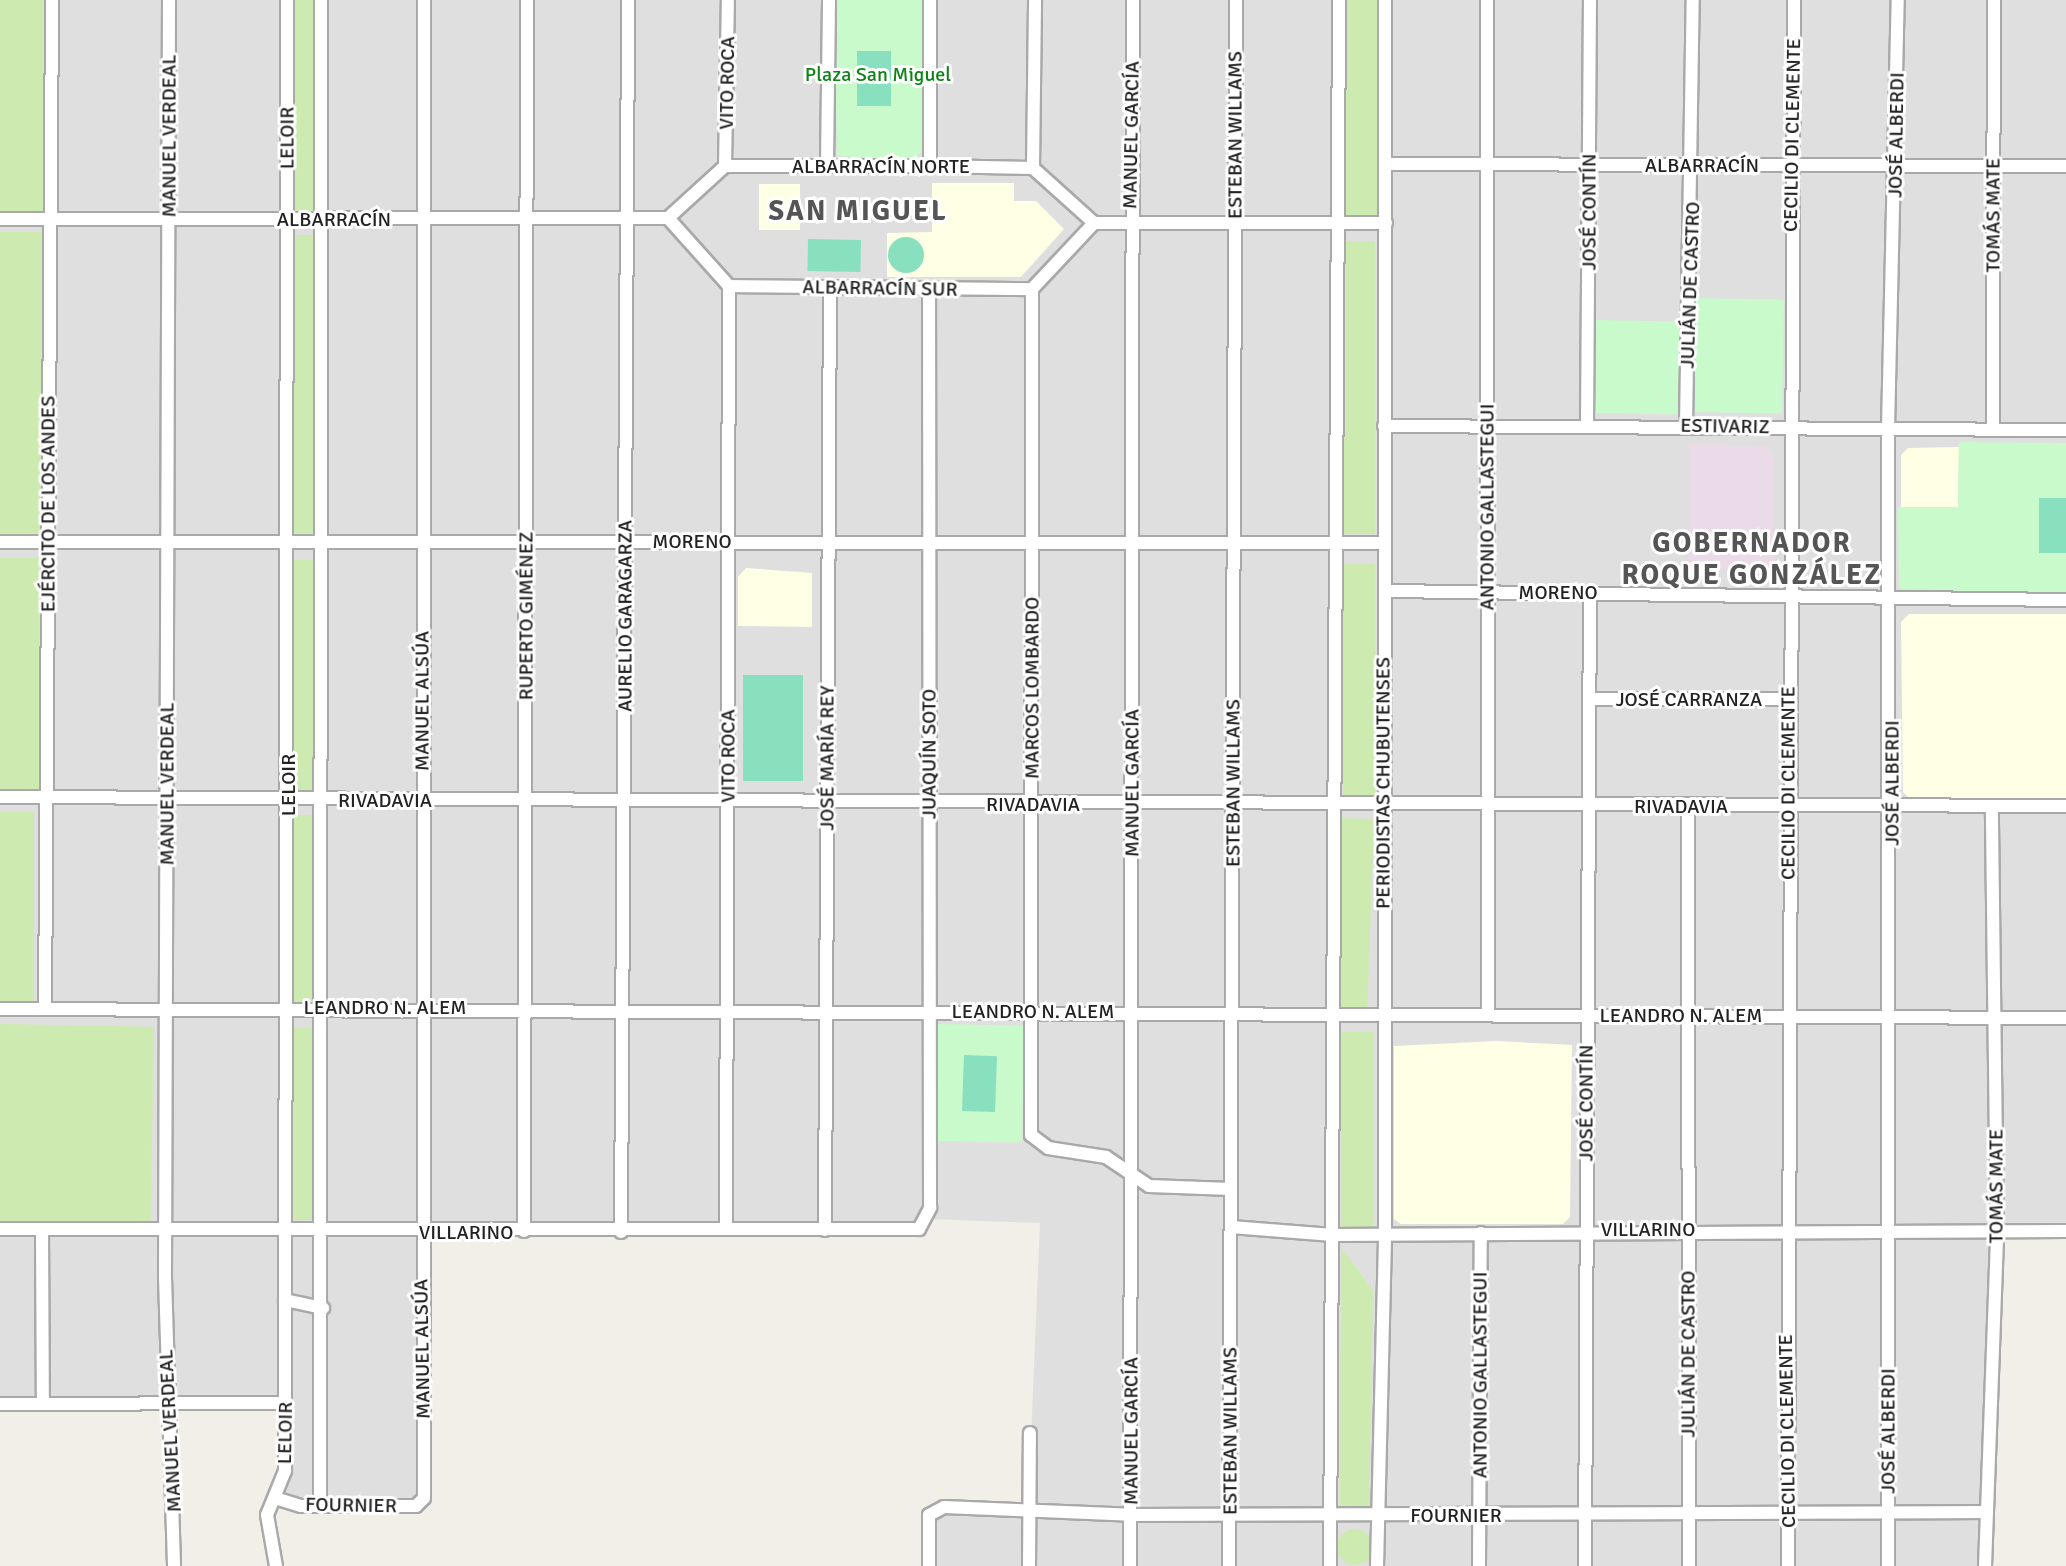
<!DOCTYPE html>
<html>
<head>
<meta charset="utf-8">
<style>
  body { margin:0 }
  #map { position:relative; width:2066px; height:1566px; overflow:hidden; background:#f2efe9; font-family:Signika,sans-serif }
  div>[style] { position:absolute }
  .residential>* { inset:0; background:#e0dfdf }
  .industrial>* { inset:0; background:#ebdbe8 }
  .education>* { inset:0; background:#ffffe5; transform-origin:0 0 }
  .grass>* { inset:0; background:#cdebb0; transform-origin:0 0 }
  .round { border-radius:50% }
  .park>* { inset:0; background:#c8facc; transform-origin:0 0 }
  .pitch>* { inset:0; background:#88e0be; transform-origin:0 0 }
  .roads { filter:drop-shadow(2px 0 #a9a9a9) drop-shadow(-2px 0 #a9a9a9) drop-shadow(0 2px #a9a9a9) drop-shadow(0 -2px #a9a9a9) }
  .minor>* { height:12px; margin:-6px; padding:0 6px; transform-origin:6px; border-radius:6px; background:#fff }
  span { translate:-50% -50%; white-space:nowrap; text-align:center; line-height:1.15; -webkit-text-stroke:6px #fff; paint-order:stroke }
  .park-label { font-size:20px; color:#0c8416 }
  .street-label { font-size:20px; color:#222 }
  .district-label { font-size:28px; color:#555; font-weight:700; letter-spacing:2px }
</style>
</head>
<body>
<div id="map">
  <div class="residential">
    <i style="clip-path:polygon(0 0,2066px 0,2066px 1231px,1998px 1231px,1985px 1566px,929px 1566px,935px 1509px,1028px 1511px,1040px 1223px,926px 1219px,919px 1229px,421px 1232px,424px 1498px,416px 1506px,275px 1498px,285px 1404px,0 1404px)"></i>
  </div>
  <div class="industrial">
    <i style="clip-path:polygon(1689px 444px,1766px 446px,1773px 456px,1773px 576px,1689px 565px)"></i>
  </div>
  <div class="education">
    <i style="clip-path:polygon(932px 183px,1014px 183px,1014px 201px,1036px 201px,1064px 229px,1021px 277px,887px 277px,887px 233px,932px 232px)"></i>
    <i style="left:759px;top:184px;width:41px;height:46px"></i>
    <i style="clip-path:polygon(1959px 447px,1958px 508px,1901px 507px,1901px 455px,1908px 448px)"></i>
    <i style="clip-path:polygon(746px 568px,812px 573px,812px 627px,738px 626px,738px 577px)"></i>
    <i style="clip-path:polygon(1909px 614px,2066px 614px,2066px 800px,1910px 799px,1903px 792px,1901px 622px)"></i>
    <i style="clip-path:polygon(1496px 1041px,1572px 1045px,1570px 1217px,1563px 1224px,1401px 1224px,1394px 1219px,1394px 1046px)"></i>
  </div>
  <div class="grass">
    <i style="left:0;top:0;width:44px;height:212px"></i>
    <i style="left:293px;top:0;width:21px;height:213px"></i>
    <i style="left:1345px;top:0;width:32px;height:218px"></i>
    <i style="left:0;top:232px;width:41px;height:301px"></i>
    <i style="left:292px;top:235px;width:21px;height:298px"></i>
    <i style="left:1344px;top:241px;width:31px;height:293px"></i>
    <i style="left:0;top:558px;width:39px;height:232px"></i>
    <i style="left:292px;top:560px;width:21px;height:235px"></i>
    <i style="left:1343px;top:564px;width:32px;height:235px"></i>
    <i style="left:0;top:812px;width:34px;height:193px"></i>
    <i style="left:292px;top:815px;width:21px;height:187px"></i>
    <i style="left:1342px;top:818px;width:32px;height:198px;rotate:2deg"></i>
    <i style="left:0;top:1024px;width:154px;height:202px;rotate:1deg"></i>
    <i style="left:291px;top:1028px;width:21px;height:192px"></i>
    <i style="left:1341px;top:1032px;width:32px;height:197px"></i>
    <i style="clip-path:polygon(1341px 1247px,1373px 1290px,1369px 1508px,1340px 1509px)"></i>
    <i class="round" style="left:1337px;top:1529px;width:36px;height:36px"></i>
  </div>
  <div class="park">
    <i style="clip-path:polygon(834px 0,923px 0,922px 151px,914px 160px,837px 156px)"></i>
    <i style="left:1695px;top:298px;width:89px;height:114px;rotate:1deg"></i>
    <i style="left:1594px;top:320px;width:86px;height:93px;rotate:1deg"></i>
    <i style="clip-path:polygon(1959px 442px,2066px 443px,2066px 594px,1899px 589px,1898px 507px,1958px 507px)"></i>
    <i style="left:936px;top:1024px;width:88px;height:117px;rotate:1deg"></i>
  </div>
  <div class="pitch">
    <i style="left:857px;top:51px;width:34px;height:55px"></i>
    <i class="round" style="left:888px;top:237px;width:36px;height:36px"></i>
    <i style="left:808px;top:239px;width:53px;height:32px;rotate:1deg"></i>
    <i style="left:2039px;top:498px;width:27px;height:55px"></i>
    <i style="left:743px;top:675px;width:60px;height:106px"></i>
    <i style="left:964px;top:1055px;width:33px;height:56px;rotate:2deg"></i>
  </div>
  <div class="roads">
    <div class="minor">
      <i style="left:169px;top:0;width:1278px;rotate:90.18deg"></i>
      <i style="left:165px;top:1278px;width:288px;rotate:88.2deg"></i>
      <i style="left:930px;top:0;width:166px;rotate:90deg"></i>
      <i style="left:1487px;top:0;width:1014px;rotate:89.94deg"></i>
      <i style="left:1386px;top:164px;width:680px;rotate:0.17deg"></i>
      <i style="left:827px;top:165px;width:165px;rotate:-89.3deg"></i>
      <i style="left:725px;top:166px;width:166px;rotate:-89deg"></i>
      <i style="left:1033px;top:168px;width:168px;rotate:-89.3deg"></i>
      <i style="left:668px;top:218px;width:91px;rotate:48.1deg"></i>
      <i style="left:729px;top:286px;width:303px;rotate:0.6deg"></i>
      <i style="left:1032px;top:289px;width:91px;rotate:-46.8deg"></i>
      <i style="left:668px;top:218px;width:77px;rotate:-42.4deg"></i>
      <i style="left:725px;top:166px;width:205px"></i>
      <i style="left:930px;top:166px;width:103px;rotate:1.1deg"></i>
      <i style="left:1033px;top:168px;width:82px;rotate:42deg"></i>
      <i style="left:0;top:219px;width:668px;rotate:-0.09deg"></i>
      <i style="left:1094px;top:223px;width:292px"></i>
      <i style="left:1032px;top:289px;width:846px;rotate:90.07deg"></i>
      <i style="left:1031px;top:1135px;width:21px;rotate:37deg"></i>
      <i style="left:1048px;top:1148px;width:59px;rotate:8.8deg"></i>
      <i style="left:1106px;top:1157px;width:52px;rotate:34deg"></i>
      <i style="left:1149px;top:1186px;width:82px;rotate:2.1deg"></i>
      <i style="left:1587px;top:425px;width:425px;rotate:-89.6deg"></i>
      <i style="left:1384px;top:426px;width:682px;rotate:0.34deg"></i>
      <i style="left:1686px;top:426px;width:426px;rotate:-89.1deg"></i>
      <i style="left:1993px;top:430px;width:430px;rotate:-89.9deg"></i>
      <i style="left:0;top:542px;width:1385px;rotate:0.04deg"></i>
      <i style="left:1385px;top:591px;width:681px;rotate:0.76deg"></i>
      <i style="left:1589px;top:699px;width:199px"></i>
      <i style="left:0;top:797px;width:2066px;rotate:0.25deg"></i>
      <i style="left:1688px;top:806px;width:760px;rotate:89.92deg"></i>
      <i style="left:0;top:1009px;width:2066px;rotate:0.25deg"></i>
      <i style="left:45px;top:1009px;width:1009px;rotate:-89.6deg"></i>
      <i style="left:726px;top:1225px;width:939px;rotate:-89.82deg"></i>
      <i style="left:1231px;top:1227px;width:102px;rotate:4.5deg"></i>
      <i style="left:1333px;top:1235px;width:733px;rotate:-0.31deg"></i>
      <i style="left:0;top:1229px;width:919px"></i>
      <i style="left:919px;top:1229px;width:24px;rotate:-62deg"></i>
      <i style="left:930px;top:1208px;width:920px;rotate:-90.06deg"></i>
      <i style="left:825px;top:1230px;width:943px;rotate:-89.7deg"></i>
      <i style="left:42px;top:1231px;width:172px;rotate:89.7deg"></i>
      <i style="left:524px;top:1231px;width:1231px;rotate:-89.86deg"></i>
      <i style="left:621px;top:1232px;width:1232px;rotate:-89.67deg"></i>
      <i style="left:285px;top:1300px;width:39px;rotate:12deg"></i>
      <i style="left:0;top:1404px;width:285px;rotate:-0.2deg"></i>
      <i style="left:275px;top:1498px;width:27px;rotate:17deg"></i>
      <i style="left:301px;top:1506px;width:115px"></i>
      <i style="left:416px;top:1506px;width:11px;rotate:-45deg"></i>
      <i style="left:424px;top:1498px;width:1498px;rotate:-90deg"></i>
      <i style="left:320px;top:1506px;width:1506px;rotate:-89.96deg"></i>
      <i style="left:276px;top:1566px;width:52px;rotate:-100deg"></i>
      <i style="left:267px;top:1515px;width:48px;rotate:-67.8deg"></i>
      <i style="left:285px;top:1471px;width:1471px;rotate:-89.92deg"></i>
      <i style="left:929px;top:1566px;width:51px;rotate:-90deg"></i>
      <i style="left:929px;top:1515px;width:17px;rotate:-28deg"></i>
      <i style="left:944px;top:1507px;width:187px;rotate:2.4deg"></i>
      <i style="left:1131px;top:1515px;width:856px;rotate:-0.2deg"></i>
      <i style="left:1029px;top:1566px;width:133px;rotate:-89.6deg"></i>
      <i style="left:1130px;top:1566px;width:1566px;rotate:-89.89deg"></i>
      <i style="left:1229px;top:1566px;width:1566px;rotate:-89.74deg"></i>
      <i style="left:1330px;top:1566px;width:1566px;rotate:-89.67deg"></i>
      <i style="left:1377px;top:1566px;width:334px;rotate:-88.6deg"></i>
      <i style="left:1385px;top:1232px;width:1232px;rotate:-90deg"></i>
      <i style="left:1479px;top:1566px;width:333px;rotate:-89.7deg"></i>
      <i style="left:1585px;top:1566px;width:974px;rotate:-89.71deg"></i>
      <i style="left:1788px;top:1566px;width:1566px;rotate:-89.78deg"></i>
      <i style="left:1888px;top:1566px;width:1138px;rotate:-90deg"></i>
      <i style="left:1888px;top:428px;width:428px;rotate:-88.7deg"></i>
      <i style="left:1985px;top:1566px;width:335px;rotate:-87.9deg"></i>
      <i style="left:1997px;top:1231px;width:425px;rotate:-90.7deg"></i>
    </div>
  </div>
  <div class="park-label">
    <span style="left:878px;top:74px">Plaza San Miguel</span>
  </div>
  <div class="street-label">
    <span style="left:727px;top:83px;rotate:-89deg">VITO ROCA</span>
    <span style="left:1131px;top:135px;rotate:-89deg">MANUEL GARCÍA</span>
    <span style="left:1235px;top:135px;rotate:-90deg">ESTEBAN WILLAMS</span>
    <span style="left:1792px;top:135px;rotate:-89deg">CECILIO DI CLEMENTE</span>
    <span style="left:1896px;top:135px;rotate:-89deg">JOSÉ ALBERDI</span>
    <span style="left:169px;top:136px;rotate:-90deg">MANUEL VERDEAL</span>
    <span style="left:287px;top:138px;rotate:-90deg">LELOIR</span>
    <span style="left:1702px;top:165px">ALBARRACÍN</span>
    <span style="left:881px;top:166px">ALBARRACÍN NORTE</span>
    <span style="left:1589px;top:212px;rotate:-90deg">JOSÉ CONTÍN</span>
    <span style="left:1993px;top:215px;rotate:-90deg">TOMÁS MATE</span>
    <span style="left:334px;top:219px">ALBARRACÍN</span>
    <span style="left:1690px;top:285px;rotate:-88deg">JULIÁN DE CASTRO</span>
    <span style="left:880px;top:288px;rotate:1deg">ALBARRACÍN SUR</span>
    <span style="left:1725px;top:426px;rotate:1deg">ESTIVARIZ</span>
    <span style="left:48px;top:504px;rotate:-90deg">EJÉRCITO DE LOS ANDES</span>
    <span style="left:1487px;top:507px;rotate:-90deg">ANTONIO GALLASTEGUI</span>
    <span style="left:692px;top:541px">MORENO</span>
    <span style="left:1558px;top:592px">MORENO</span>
    <span style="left:526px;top:616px;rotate:-90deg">RUPERTO GIMÉNEZ</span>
    <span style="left:625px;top:616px;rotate:-90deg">AURELIO GARAGARZA</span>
    <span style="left:1032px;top:688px;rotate:-90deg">MARCOS LOMBARDO</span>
    <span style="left:1689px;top:699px">JOSÉ CARRANZA</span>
    <span style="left:422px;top:701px;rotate:-90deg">MANUEL ALSÚA</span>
    <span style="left:929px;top:754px;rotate:-90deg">JUAQUÍN SOTO</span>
    <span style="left:728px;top:756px;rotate:-90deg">VITO ROCA</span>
    <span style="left:827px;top:758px;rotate:-90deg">JOSÉ MARÍA REY</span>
    <span style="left:1132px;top:783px;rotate:-90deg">MANUEL GARCÍA</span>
    <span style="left:1233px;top:783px;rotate:-90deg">ESTEBAN WILLAMS</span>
    <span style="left:1383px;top:783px;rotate:-90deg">PERIODISTAS CHUBUTENSES</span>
    <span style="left:1788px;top:783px;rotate:-90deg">CECILIO DI CLEMENTE</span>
    <span style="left:1892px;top:783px;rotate:-90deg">JOSÉ ALBERDI</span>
    <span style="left:167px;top:784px;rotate:-90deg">MANUEL VERDEAL</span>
    <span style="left:288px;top:785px;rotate:-90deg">LELOIR</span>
    <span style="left:385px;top:800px">RIVADAVIA</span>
    <span style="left:1033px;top:804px">RIVADAVIA</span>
    <span style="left:1681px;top:806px">RIVADAVIA</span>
    <span style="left:385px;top:1007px">LEANDRO N. ALEM</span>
    <span style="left:1033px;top:1011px">LEANDRO N. ALEM</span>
    <span style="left:1681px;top:1015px">LEANDRO N. ALEM</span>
    <span style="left:1586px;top:1103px;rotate:-90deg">JOSÉ CONTÍN</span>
    <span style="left:1996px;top:1186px;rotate:-90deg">TOMÁS MATE</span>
    <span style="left:1648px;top:1229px">VILLARINO</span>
    <span style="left:466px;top:1232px">VILLARINO</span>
    <span style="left:422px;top:1349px;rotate:-91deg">MANUEL ALSÚA</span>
    <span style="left:1688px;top:1354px;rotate:-90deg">JULIÁN DE CASTRO</span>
    <span style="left:1480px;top:1375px;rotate:-90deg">ANTONIO GALLASTEGUI</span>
    <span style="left:170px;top:1431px;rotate:-93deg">MANUEL VERDEAL</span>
    <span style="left:1131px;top:1431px;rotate:-90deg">MANUEL GARCÍA</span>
    <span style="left:1230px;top:1431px;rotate:-90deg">ESTEBAN WILLAMS</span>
    <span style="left:1787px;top:1431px;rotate:-91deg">CECILIO DI CLEMENTE</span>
    <span style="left:1888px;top:1431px;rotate:-90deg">JOSÉ ALBERDI</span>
    <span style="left:285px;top:1433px;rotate:-89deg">LELOIR</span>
    <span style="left:351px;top:1505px;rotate:1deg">FOURNIER</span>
    <span style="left:1456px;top:1515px">FOURNIER</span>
  </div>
  <div class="district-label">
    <span style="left:858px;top:211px">SAN MIGUEL</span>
    <span style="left:1752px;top:559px">GOBERNADOR<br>ROQUE GONZÁLEZ</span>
  </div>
</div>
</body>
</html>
